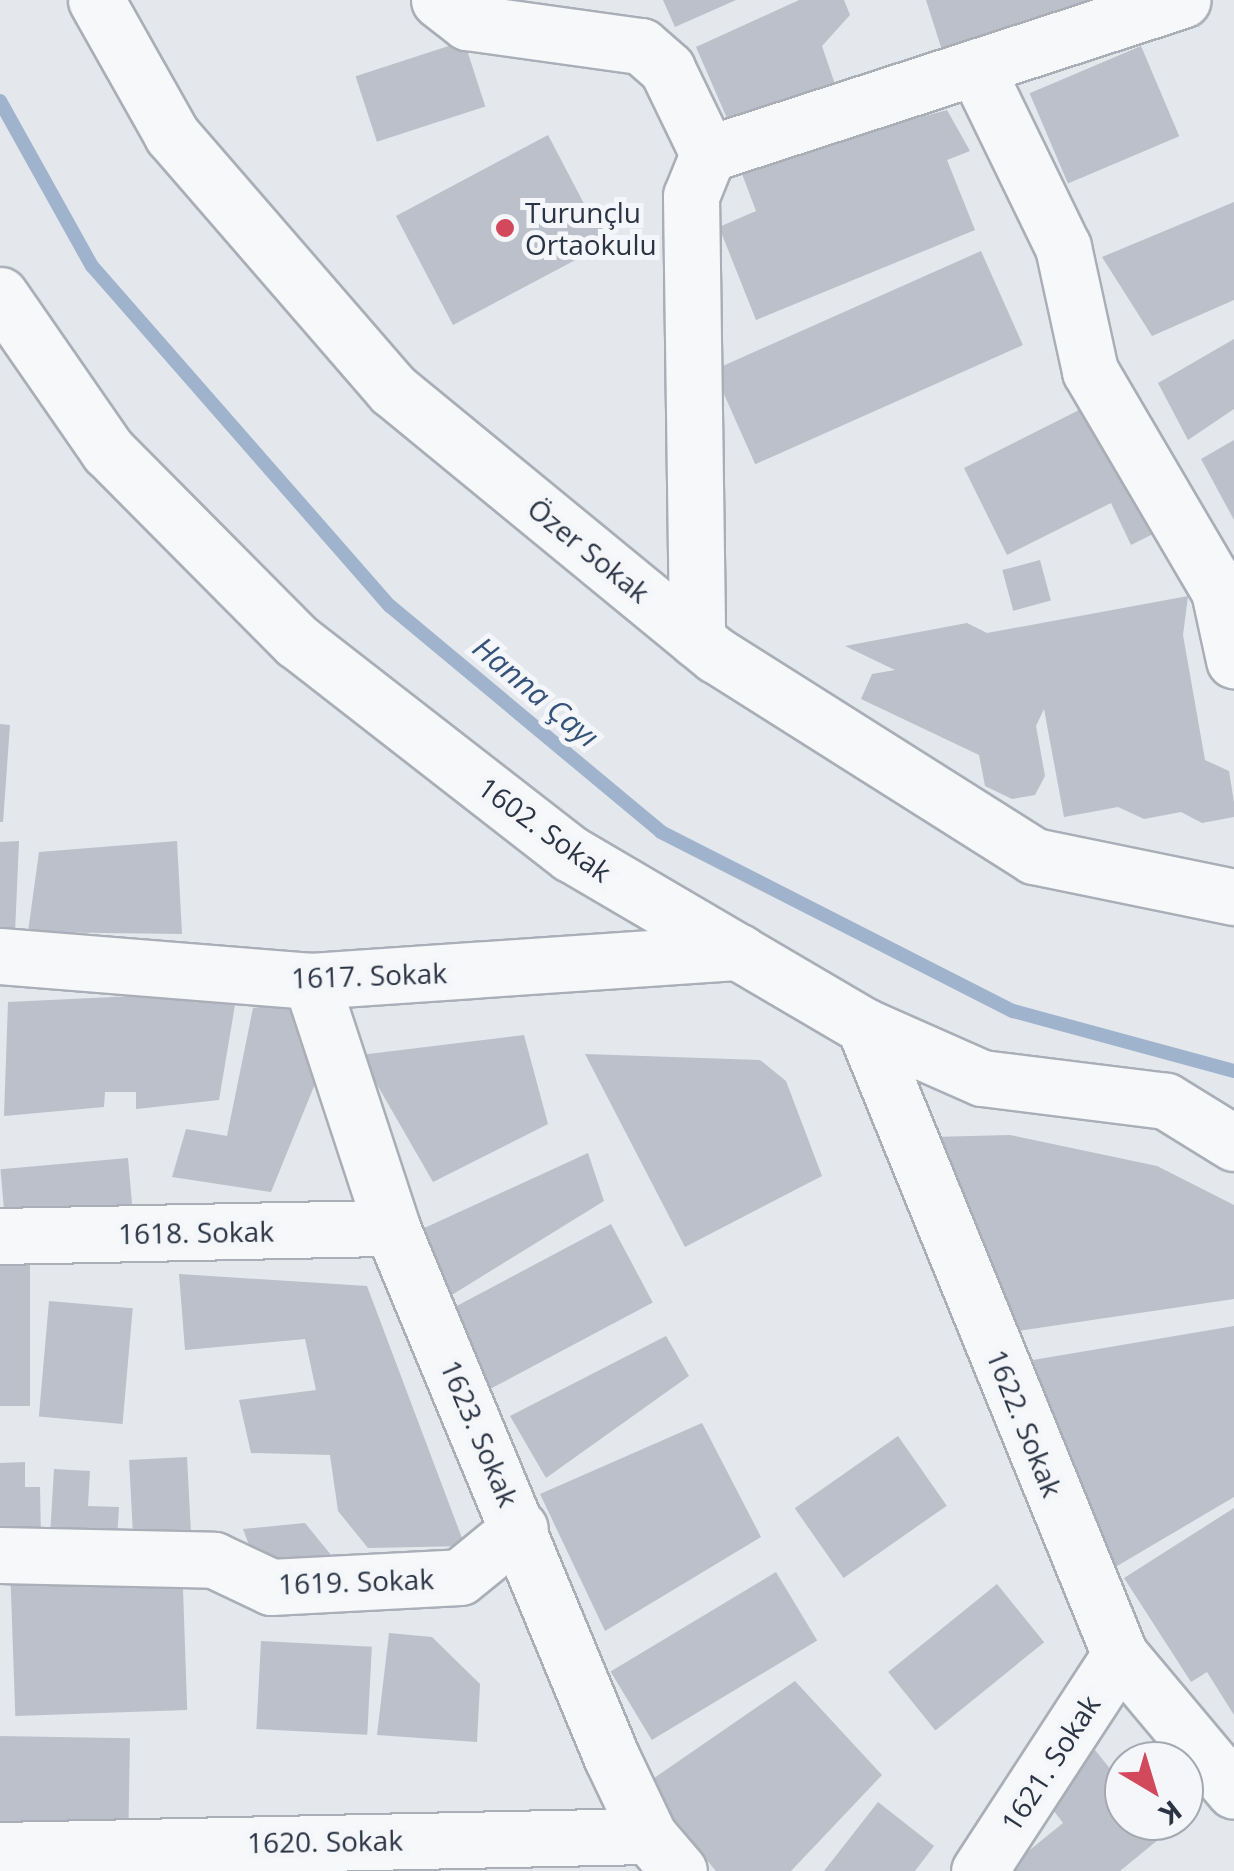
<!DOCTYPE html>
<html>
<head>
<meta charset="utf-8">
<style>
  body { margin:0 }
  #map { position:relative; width:1234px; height:1871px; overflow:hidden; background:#e4e7ec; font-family:"Open Sans",sans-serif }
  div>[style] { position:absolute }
  .stream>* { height:14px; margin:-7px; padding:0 7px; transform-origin:7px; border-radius:7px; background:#9fb4cc }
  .building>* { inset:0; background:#bbc0ca; transform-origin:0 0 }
  .roads { filter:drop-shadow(2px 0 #a9aeb7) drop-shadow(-2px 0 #a9aeb7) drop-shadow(0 2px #a9aeb7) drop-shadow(0 -2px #a9aeb7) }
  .minor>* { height:55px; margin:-27.5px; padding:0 27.5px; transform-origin:27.5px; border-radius:27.5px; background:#f7f8fa }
  .dots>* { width:28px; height:28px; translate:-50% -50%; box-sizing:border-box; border:5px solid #f4f6f9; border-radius:50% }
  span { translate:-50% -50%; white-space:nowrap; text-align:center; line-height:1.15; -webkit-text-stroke:10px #f4f6f9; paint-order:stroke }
  .poi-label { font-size:28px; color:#2b3445 }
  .left { translate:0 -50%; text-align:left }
  .street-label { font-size:28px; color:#2b3445 }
  .water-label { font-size:30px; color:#34527a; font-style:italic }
  .north { position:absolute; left:1104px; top:1741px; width:100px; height:100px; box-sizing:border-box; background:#f4f6f9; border:2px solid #a4a8b1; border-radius:50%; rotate:142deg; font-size:28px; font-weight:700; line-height:40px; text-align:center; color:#2b3445 }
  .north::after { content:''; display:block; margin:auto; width:35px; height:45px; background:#d1495b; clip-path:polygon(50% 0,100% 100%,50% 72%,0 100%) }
</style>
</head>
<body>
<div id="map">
  <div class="stream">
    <i style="left:0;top:101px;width:189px;rotate:60.9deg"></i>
    <i style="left:92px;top:266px;width:452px;rotate:48.8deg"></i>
    <i style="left:390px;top:606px;width:353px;rotate:39.8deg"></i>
    <i style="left:661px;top:832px;width:395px;rotate:27deg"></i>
    <i style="left:1013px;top:1011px;width:229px;rotate:15.2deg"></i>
  </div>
  <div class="building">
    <i style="clip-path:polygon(663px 0,736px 0,675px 27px)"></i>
    <i style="clip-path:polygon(799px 0,844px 0,850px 15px,822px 46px,840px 99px,733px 132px,696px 47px)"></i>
    <i style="clip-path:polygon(926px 0,1093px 0,1101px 22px,947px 66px)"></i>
    <i style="left:464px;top:41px;width:69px;height:114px;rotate:72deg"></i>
    <i style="left:1141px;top:46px;width:98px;height:121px;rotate:67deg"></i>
    <i style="clip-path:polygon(947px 110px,970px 151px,947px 160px,975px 230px,756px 320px,719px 227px,756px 211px,739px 166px)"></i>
    <i style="clip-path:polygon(548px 135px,591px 217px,600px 211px,615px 239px,453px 325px,396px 216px)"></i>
    <i style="clip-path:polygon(1234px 202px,1234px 300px,1152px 336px,1102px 257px)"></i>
    <i style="left:981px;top:251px;width:103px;height:293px;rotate:66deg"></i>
    <i style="clip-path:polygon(1234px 339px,1234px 409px,1188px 440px,1158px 383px)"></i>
    <i style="clip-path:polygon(1101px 399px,1165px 528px,1131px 545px,1111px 503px,1007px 555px,964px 468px)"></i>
    <i style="clip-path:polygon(1234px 440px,1234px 520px,1201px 459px)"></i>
    <i style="left:1040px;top:560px;width:42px;height:39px;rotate:75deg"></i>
    <i style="clip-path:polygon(1188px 596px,1183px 635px,1205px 760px,1229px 771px,1234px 802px,1234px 817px,1202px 823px,1181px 812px,1144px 819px,1118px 807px,1064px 817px,1044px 709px,1036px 726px,1045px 776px,1035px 795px,1012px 799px,985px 786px,979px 755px,861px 699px,872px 674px,895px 670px,845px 646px,967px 623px,987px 633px)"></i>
    <i style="clip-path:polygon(0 724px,10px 725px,3px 822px,0 822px)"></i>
    <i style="clip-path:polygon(19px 841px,15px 933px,0 934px,0 842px)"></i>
    <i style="clip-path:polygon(177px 841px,182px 934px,28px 932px,39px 852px)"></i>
    <i style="clip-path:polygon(155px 995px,236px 999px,219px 1100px,136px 1109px,136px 1092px,105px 1092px,104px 1107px,4px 1116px,8px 1002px)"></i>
    <i style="clip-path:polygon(283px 1003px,328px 1052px,271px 1192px,172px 1177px,186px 1129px,227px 1136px,253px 1008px)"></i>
    <i style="clip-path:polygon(524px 1035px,548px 1124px,433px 1182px,360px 1055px)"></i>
    <i style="clip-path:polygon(585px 1054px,760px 1060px,786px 1081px,822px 1176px,685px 1247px)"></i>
    <i style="clip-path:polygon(1010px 1135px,1157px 1166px,1234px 1205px,1234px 1299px,1005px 1333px,932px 1137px)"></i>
    <i style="clip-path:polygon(588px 1153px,604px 1201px,442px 1301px,420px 1230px)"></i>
    <i style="left:128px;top:1158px;width:59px;height:128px;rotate:85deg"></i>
    <i style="left:611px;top:1224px;width:89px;height:187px;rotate:62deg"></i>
    <i style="left:0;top:1259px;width:30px;height:147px"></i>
    <i style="clip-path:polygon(179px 1274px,367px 1286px,465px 1546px,368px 1548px,338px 1511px,330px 1455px,251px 1453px,239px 1400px,316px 1390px,305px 1339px,185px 1350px)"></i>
    <i style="left:49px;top:1301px;width:84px;height:116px;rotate:5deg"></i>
    <i style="clip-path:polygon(1234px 1326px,1234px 1497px,1107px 1572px,1033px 1360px)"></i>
    <i style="clip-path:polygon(666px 1336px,689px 1376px,546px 1478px,510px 1416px)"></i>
    <i style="clip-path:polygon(702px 1423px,761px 1537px,605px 1631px,540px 1494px)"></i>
    <i style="left:898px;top:1436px;width:85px;height:126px;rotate:55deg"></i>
    <i style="left:187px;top:1457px;width:82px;height:58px;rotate:87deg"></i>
    <i style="clip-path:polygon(25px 1462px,25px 1487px,40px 1487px,41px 1541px,0 1542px,0 1463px)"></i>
    <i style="clip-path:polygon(54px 1469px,90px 1471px,88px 1506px,119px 1507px,117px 1539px,50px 1536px)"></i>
    <i style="clip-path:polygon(1234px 1508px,1234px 1715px,1207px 1672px,1191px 1682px,1124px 1578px)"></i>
    <i style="clip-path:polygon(305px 1523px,340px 1566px,260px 1574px,243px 1529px)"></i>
    <i style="left:182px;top:1561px;width:149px;height:172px;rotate:88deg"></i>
    <i style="left:776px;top:1572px;width:80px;height:193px;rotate:59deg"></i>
    <i style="left:997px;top:1584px;width:75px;height:140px;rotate:51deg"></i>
    <i style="clip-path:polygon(389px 1633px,432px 1637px,480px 1684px,477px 1742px,377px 1735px)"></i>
    <i style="left:261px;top:1641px;width:111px;height:88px;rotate:3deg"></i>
    <i style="clip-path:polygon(795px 1681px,882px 1775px,791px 1871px,716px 1871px,644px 1785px)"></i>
    <i style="left:0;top:1736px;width:130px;height:103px;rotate:1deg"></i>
    <i style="clip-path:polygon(1095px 1750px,1124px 1786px,1124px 1821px,1153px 1821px,1164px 1835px,1120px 1871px,1004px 1871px,1063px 1823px,1041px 1794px)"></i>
    <i style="clip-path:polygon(878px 1802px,934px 1846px,915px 1871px,824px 1871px)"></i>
  </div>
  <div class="roads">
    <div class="minor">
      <i style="left:96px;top:0;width:155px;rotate:60.6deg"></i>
      <i style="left:172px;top:135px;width:337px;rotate:49.1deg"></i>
      <i style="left:393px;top:390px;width:418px;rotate:39.4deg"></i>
      <i style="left:716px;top:655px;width:376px;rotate:32.3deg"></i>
      <i style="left:1034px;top:856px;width:204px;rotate:11.6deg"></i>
      <i style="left:439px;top:0;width:36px;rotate:38deg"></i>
      <i style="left:467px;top:22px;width:176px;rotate:7.9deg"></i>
      <i style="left:641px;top:46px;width:35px;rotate:41deg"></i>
      <i style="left:667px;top:69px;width:94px;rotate:64.2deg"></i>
      <i style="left:708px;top:154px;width:45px;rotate:112deg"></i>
      <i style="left:691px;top:196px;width:444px;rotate:89.2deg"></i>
      <i style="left:976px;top:68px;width:199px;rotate:64.1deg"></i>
      <i style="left:1063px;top:247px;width:127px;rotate:77.7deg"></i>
      <i style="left:1090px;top:371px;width:255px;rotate:59.6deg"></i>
      <i style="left:1219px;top:591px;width:71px;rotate:77.7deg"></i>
      <i style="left:708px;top:154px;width:499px;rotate:-18deg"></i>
      <i style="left:0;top:295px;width:190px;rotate:55.3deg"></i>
      <i style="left:108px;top:451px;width:268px;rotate:45.2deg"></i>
      <i style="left:297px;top:641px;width:347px;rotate:37.9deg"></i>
      <i style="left:571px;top:854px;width:340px;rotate:30.4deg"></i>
      <i style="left:864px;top:1026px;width:129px;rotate:23.8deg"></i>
      <i style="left:982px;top:1078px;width:185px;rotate:7.1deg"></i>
      <i style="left:1166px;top:1101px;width:80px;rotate:31.7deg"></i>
      <i style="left:0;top:956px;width:312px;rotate:4.6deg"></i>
      <i style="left:311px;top:981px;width:429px;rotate:-3.9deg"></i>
      <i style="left:311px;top:981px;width:260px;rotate:71.8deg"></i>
      <i style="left:392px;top:1228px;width:572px;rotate:67.47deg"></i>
      <i style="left:611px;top:1756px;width:89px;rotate:64.6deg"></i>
      <i style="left:649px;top:1836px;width:46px;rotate:49.4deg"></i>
      <i style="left:864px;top:1026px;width:679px;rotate:67.85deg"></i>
      <i style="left:1120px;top:1655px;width:177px;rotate:50deg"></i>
      <i style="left:0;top:1236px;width:392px;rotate:-1.2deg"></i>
      <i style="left:0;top:1555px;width:214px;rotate:1.3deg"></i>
      <i style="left:214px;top:1560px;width:63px;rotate:25.3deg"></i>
      <i style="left:271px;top:1587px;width:189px;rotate:-3deg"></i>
      <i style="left:460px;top:1577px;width:77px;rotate:-39.2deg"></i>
      <i style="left:0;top:1850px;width:649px;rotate:-1.24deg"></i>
      <i style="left:979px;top:1871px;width:258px;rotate:-56.9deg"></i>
    </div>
  </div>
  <div class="dots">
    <i style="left:505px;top:228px;background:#d1495b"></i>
  </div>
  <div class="poi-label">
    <span class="left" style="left:525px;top:228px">Turunçlu<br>Ortaokulu</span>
  </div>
  <div class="street-label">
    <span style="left:589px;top:550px;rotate:39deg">Özer Sokak</span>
    <span style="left:545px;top:829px;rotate:36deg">1602. Sokak</span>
    <span style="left:369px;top:975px;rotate:-2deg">1617. Sokak</span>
    <span style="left:196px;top:1232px;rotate:-1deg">1618. Sokak</span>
    <span style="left:1025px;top:1423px;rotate:68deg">1622. Sokak</span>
    <span style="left:480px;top:1433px;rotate:67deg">1623. Sokak</span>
    <span style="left:356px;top:1581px;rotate:-2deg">1619. Sokak</span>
    <span style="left:1050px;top:1763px;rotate:-57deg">1621. Sokak</span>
    <span style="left:325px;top:1841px;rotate:-1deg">1620. Sokak</span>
  </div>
  <div class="water-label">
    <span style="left:536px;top:692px;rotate:40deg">Hanna Çayı</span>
  </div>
  <div class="north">K</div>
</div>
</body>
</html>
